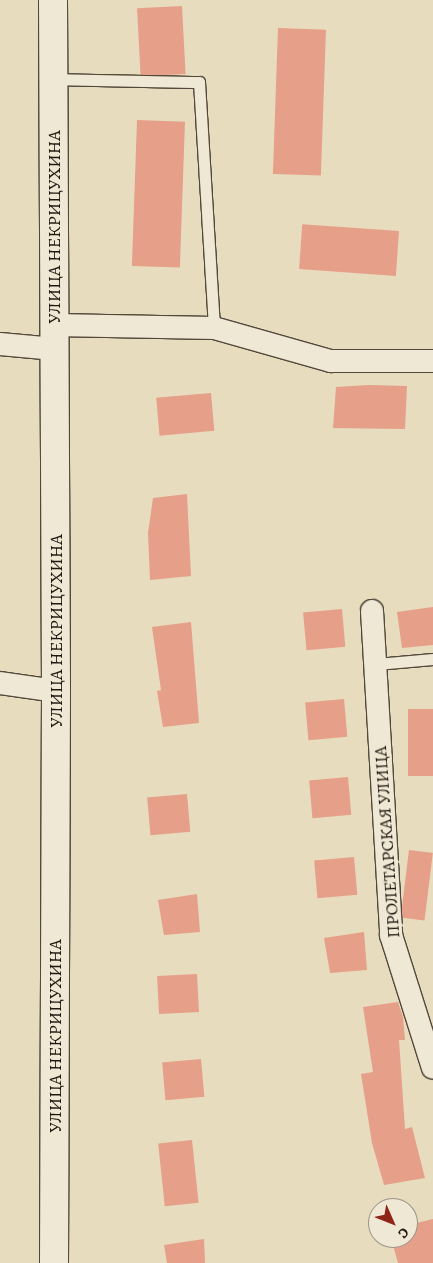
<!DOCTYPE html>
<html>
<head>
<meta charset="utf-8">
<style>
  body { margin:0 }
  #map { position:relative; width:433px; height:1263px; overflow:hidden; background:#e7dcbd; font-family:Alegreya,serif }
  div>[style] { position:absolute }
  .building>* { inset:0; background:#e69f89; transform-origin:0 0 }
  .roads { filter:drop-shadow(1px 0 #53483b) drop-shadow(-1px 0 #53483b) drop-shadow(0 1px #53483b) drop-shadow(0 -1px #53483b) }
  .lane>* { height:11px; margin:-5.5px; padding:0 5.5px; transform-origin:5.5px; border-radius:5.5px; background:#efe8d4 }
  .street>* { height:22px; margin:-11px; padding:0 11px; transform-origin:11px; border-radius:11px; background:#efe8d4 }
  .secondary>* { height:28px; margin:-14px; padding:0 14px; transform-origin:14px; border-radius:14px; background:#efe8d4 }
  span { translate:-50% -50%; white-space:nowrap; text-align:center; line-height:1.15; -webkit-text-stroke:4.5px #efe8d4; paint-order:stroke }
  .street-label { font-size:18px; color:#221610 }
  .north { position:absolute; left:368px; top:1198px; width:50px; height:50px; box-sizing:border-box; background:#efe8d4; border:1px solid #9d9486; border-radius:50%; rotate:134deg; font-size:14px; font-weight:700; line-height:20px; text-align:center; color:#221610 }
  .north::after { content:''; display:block; margin:auto; width:18px; height:22px; background:#8f2418; clip-path:polygon(50% 0,100% 100%,50% 72%,0 100%) }
</style>
</head>
<body>
<div id="map">
  <div class="building">
    <i style="left:182px;top:6px;width:68px;height:45px;rotate:87deg"></i>
    <i style="left:278px;top:28px;width:48px;height:146px;rotate:2deg"></i>
    <i style="left:137px;top:120px;width:48px;height:146px;rotate:2deg"></i>
    <i style="left:399px;top:231px;width:45px;height:97px;rotate:94deg"></i>
    <i style="clip-path:polygon(369px 385px,407px 386px,405px 429px,333px 428px,336px 387px)"></i>
    <i style="left:211px;top:393px;width:38px;height:55px;rotate:85deg"></i>
    <i style="clip-path:polygon(187px 494px,191px 576px,150px 580px,148px 533px,153px 498px)"></i>
    <i style="clip-path:polygon(433px 607px,433px 645px,402px 648px,397px 612px)"></i>
    <i style="left:342px;top:609px;width:38px;height:39px;rotate:85deg"></i>
    <i style="clip-path:polygon(191px 622px,199px 723px,163px 727px,157px 691px,161px 690px,152px 627px)"></i>
    <i style="left:344px;top:699px;width:38px;height:39px;rotate:85deg"></i>
    <i style="left:433px;top:709px;width:67px;height:25px;rotate:90deg"></i>
    <i style="left:348px;top:777px;width:38px;height:39px;rotate:85deg"></i>
    <i style="left:187px;top:794px;width:38px;height:40px;rotate:85deg"></i>
    <i style="left:409px;top:850px;width:24px;height:68px;rotate:7deg"></i>
    <i style="left:354px;top:857px;width:38px;height:40px;rotate:85deg"></i>
    <i style="clip-path:polygon(197px 894px,200px 932px,164px 935px,158px 900px)"></i>
    <i style="clip-path:polygon(364px 932px,367px 970px,330px 973px,324px 938px)"></i>
    <i style="left:197px;top:974px;width:38px;height:40px;rotate:87deg"></i>
    <i style="clip-path:polygon(398px 1002px,403px 1017px,405px 1040px,399px 1040px,405px 1129px,412px 1127px,425px 1178px,384px 1185px,372px 1143px,361px 1074px,373px 1072px,363px 1007px)"></i>
    <i style="left:201px;top:1059px;width:38px;height:39px;rotate:85deg"></i>
    <i style="left:192px;top:1140px;width:63px;height:34px;rotate:84deg"></i>
    <i style="clip-path:polygon(433px 1219px,433px 1263px,398px 1263px,391px 1238px,408px 1238px,408px 1225px)"></i>
    <i style="clip-path:polygon(204px 1239px,205px 1263px,167px 1263px,164px 1245px)"></i>
  </div>
  <div class="roads">
    <div class="lane">
      <i style="left:53px;top:79px;width:146px;rotate:1.2deg"></i>
      <i style="left:199px;top:82px;width:246px;rotate:86.5deg"></i>
      <i style="left:376px;top:664px;width:57px;rotate:-5deg"></i>
    </div>
    <div class="street">
      <i style="left:54px;top:325px;width:160px;rotate:1.1deg"></i>
      <i style="left:214px;top:328px;width:122px;rotate:15.8deg"></i>
      <i style="left:331px;top:361px;width:102px"></i>
      <i style="left:0;top:344px;width:55px;rotate:5.2deg"></i>
      <i style="left:372px;top:611px;width:325px;rotate:86.6deg"></i>
      <i style="left:391px;top:935px;width:139px;rotate:72.5deg"></i>
      <i style="left:0;top:683px;width:57px;rotate:8.1deg"></i>
    </div>
    <div class="secondary">
      <i style="left:53px;top:0;width:691px;rotate:89.75deg"></i>
      <i style="left:56px;top:691px;width:572px;rotate:90.2deg"></i>
    </div>
  </div>
  <div class="street-label">
    <span style="left:54px;top:227px;rotate:-90deg">УЛИЦА НЕКРИЦУХИНА</span>
    <span style="left:56px;top:631px;rotate:-90deg">УЛИЦА НЕКРИЦУХИНА</span>
    <span style="left:387px;top:842px;rotate:-94deg">ПРОЛЕТАРСКАЯ УЛИЦА</span>
    <span style="left:55px;top:1036px;rotate:-90deg">УЛИЦА НЕКРИЦУХИНА</span>
  </div>
  <div class="north">С</div>
</div>
</body>
</html>
